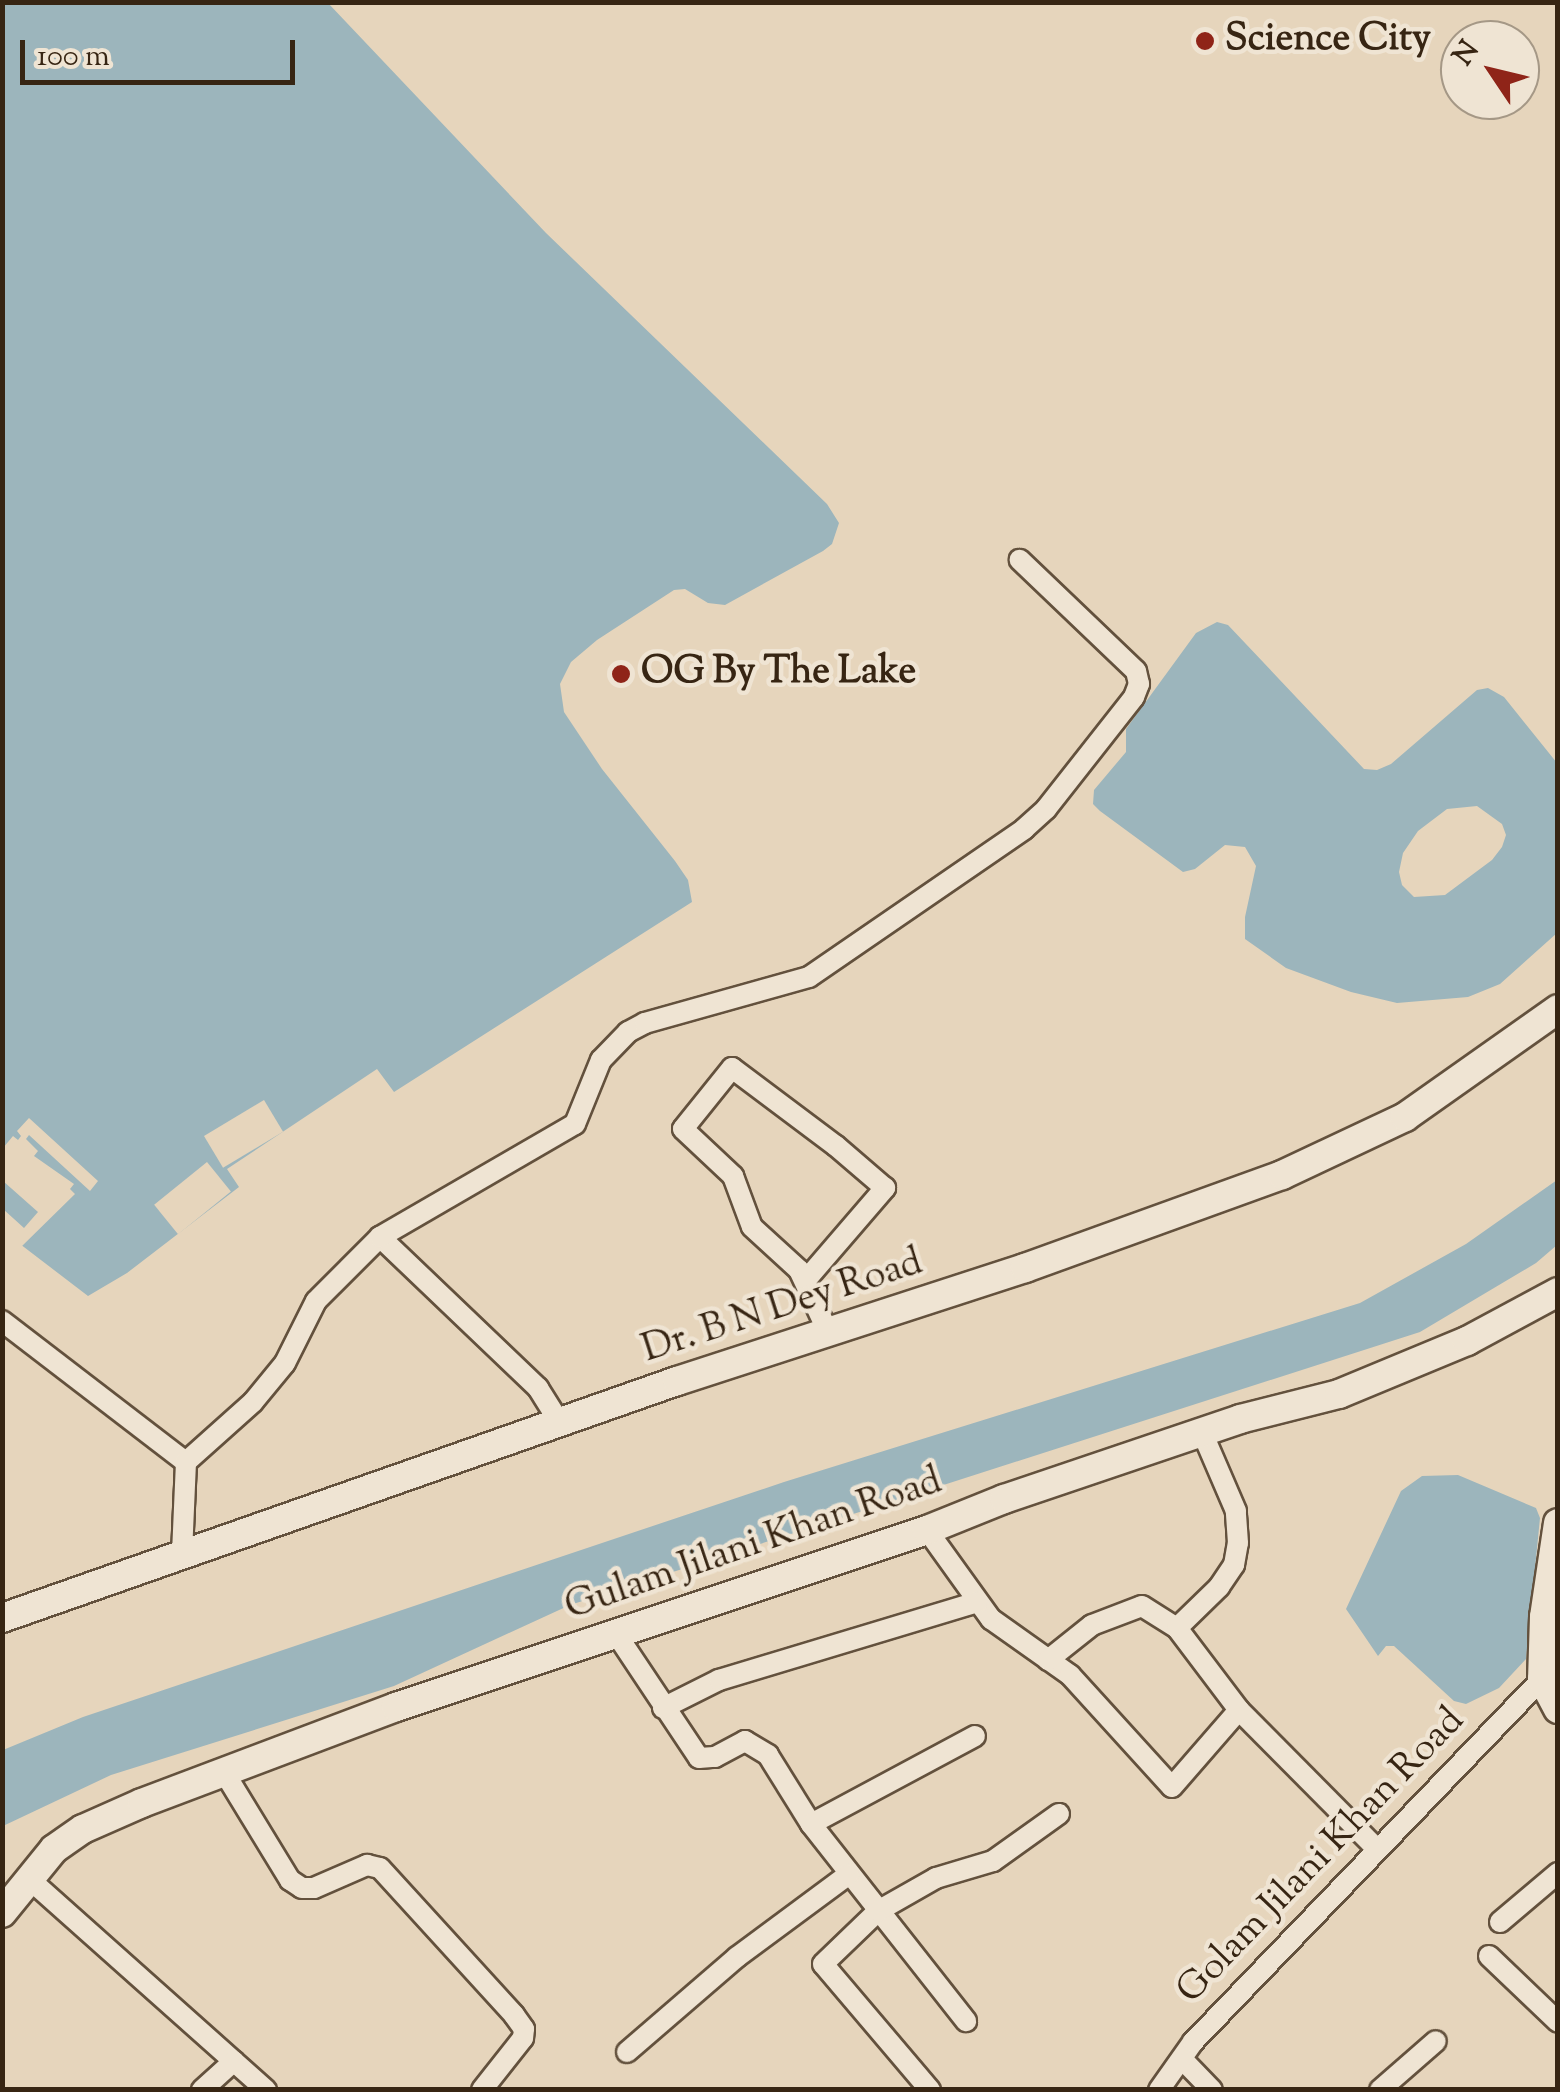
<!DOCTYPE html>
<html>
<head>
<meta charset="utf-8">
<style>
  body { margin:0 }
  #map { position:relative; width:1560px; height:2092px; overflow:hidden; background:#e6d5bc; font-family:"Sorts Mill Goudy",serif }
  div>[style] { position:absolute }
  .water>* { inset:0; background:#9cb5bc }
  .pier>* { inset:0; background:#e6d5bc; transform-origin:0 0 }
  .roads { filter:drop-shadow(2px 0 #63513d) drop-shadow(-2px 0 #63513d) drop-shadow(0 2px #63513d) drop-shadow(0 -2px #63513d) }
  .street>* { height:20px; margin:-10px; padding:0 10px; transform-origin:10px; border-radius:10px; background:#efe4d3 }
  .secondary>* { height:28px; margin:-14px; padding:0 14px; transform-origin:14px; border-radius:14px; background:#efe4d3 }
  .dots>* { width:28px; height:28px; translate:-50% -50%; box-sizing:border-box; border:5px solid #efe4d3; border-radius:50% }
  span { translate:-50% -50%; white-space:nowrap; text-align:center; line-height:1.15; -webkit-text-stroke:9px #efe4d3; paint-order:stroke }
  .poi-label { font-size:38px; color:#372513; font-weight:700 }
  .left { translate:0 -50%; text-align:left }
  .street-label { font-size:38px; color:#372513 }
  .frame { position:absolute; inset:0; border:5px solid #372513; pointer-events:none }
  .north { position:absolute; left:1440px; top:20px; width:100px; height:100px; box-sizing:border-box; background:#efe4d3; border:2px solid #a59886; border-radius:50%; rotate:305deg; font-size:28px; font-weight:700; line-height:40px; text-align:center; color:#372513 }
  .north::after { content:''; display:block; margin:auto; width:35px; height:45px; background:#8f2418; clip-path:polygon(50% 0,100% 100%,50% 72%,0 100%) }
  .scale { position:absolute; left:20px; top:40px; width:275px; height:45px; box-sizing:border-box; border:5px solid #372513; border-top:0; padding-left:12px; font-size:30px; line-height:35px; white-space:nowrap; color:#372513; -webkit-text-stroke:8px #efe4d3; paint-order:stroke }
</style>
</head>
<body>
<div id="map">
  <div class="water">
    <i style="clip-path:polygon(2px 3px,328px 3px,546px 233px,827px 504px,839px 523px,832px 544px,823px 551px,725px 605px,708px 603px,685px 589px,674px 590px,597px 640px,571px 662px,560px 684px,564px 712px,602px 769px,675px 861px,688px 880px,692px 902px,394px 1092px,377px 1069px,227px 1169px,239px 1187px,127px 1273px,88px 1296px,3px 1231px)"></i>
    <i style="clip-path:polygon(evenodd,1217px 622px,1228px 625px,1364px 769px,1377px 770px,1391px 764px,1477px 690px,1488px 688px,1504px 697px,1557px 763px,1557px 933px,1500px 984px,1468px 997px,1397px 1003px,1351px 992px,1286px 968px,1245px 939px,1245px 917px,1256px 866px,1245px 847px,1225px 845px,1195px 869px,1183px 872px,1100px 811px,1093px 804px,1094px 790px,1126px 752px,1126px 729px,1196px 633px,1217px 622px,1477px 806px,1502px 824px,1506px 835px,1502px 847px,1492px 860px,1445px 895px,1414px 897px,1402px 885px,1399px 872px,1403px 853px,1418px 831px,1447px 809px,1477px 806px)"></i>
    <i style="clip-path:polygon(1557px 1180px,1557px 1245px,1536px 1263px,1420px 1332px,570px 1605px,394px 1686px,111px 1775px,3px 1826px,3px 1750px,83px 1717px,784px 1482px,1360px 1303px,1466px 1244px)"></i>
    <i style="clip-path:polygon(1458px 1475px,1536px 1508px,1540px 1518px,1526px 1659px,1499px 1688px,1466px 1704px,1454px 1701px,1394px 1646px,1386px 1646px,1378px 1656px,1346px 1609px,1401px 1491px,1422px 1476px)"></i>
  </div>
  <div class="pier">
    <i style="left:264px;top:1100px;width:37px;height:70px;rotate:59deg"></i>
    <i style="clip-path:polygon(29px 1118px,98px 1181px,90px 1191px,29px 1135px,26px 1139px,38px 1151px,34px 1156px,74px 1184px,70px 1189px,75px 1194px,20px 1248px,3px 1231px,3px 1209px,24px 1228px,38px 1212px,3px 1181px,3px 1148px,13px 1136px,18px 1140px,21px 1136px,17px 1131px)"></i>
    <i style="left:207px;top:1162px;width:38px;height:68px;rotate:51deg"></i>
  </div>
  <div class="roads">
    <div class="street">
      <i style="left:380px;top:1237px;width:219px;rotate:43.7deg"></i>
      <i style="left:538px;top:1388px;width:40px;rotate:58deg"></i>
      <i style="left:805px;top:1281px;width:123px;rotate:-49.3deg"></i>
      <i style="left:885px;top:1188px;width:65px;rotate:-139.4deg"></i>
      <i style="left:836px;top:1146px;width:130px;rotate:-143.1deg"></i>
      <i style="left:732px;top:1068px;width:78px;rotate:128.8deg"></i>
      <i style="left:683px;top:1129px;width:69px;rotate:43.2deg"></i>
      <i style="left:733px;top:1176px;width:54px;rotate:69.6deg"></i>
      <i style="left:752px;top:1227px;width:64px;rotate:42.5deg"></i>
      <i style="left:799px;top:1270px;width:68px;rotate:64.9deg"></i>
      <i style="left:2px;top:1321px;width:232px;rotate:37.5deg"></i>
      <i style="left:186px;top:1462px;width:92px;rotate:92.5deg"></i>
      <i style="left:186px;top:1462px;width:90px;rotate:-41.8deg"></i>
      <i style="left:253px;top:1402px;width:50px;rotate:-50.6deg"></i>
      <i style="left:285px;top:1363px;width:69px;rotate:-63.4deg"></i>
      <i style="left:316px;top:1301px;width:91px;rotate:-45deg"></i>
      <i style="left:380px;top:1237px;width:225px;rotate:-30.1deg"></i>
      <i style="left:575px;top:1124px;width:69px;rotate:-67.9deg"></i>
      <i style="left:601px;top:1060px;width:39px;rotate:-46deg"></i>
      <i style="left:628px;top:1032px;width:19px;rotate:-28deg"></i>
      <i style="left:645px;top:1023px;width:170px;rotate:-15.7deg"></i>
      <i style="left:809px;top:977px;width:261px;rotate:-34.5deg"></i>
      <i style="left:1024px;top:829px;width:30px;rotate:-42deg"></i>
      <i style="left:1046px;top:809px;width:142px;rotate:-51.8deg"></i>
      <i style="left:1134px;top:697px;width:14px;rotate:-69deg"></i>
      <i style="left:1139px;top:684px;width:13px;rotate:-103deg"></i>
      <i style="left:1136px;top:671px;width:161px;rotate:-136.3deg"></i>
      <i style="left:927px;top:1530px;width:110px;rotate:54.3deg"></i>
      <i style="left:991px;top:1619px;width:97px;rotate:35.3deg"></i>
      <i style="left:1070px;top:1675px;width:151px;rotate:47.7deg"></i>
      <i style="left:1172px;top:1787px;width:102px;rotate:-49deg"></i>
      <i style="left:1239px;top:1710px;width:196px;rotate:45.2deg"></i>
      <i style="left:1177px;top:1628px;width:59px;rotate:-44.3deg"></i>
      <i style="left:1219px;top:1587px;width:27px;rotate:-56deg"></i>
      <i style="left:1234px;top:1565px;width:22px;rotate:-80deg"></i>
      <i style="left:1238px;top:1543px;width:32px;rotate:-94deg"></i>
      <i style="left:1236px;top:1511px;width:86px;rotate:-113.3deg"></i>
      <i style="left:615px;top:1632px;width:151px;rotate:56.3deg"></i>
      <i style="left:699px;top:1758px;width:16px;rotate:-4deg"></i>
      <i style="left:715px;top:1757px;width:34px;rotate:-28deg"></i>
      <i style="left:745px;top:1741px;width:27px;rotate:31deg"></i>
      <i style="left:768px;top:1755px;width:81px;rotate:58.1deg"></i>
      <i style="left:811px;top:1824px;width:251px;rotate:51.8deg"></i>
      <i style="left:1048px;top:1660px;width:56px;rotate:-38.5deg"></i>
      <i style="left:1092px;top:1625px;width:53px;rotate:-20.8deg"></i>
      <i style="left:1142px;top:1606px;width:41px;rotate:32.2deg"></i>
      <i style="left:1177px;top:1628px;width:103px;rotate:52.9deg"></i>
      <i style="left:663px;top:1708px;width:63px;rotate:-26.6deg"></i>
      <i style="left:719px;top:1680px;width:270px;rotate:-16.8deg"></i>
      <i style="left:224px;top:1772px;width:127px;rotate:58.6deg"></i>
      <i style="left:290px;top:1880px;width:14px;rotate:34deg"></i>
      <i style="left:302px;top:1888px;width:12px"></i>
      <i style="left:314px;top:1888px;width:58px;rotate:-23.5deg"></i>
      <i style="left:367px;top:1865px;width:13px;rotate:13deg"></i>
      <i style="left:380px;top:1868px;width:199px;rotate:47.6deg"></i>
      <i style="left:514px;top:2015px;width:17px;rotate:54deg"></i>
      <i style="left:524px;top:2029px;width:9px;rotate:96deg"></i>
      <i style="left:523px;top:2038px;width:66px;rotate:128.3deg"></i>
      <i style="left:811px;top:1824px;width:186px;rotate:-28.2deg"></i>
      <i style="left:27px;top:1877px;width:320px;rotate:41.7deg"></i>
      <i style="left:1500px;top:1922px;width:76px;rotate:-40.2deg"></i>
      <i style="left:1489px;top:1956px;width:95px;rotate:43.7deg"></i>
      <i style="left:627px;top:2052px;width:145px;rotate:-40.8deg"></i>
      <i style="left:737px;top:1957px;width:139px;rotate:-36.5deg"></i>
      <i style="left:1182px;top:2059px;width:43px;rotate:45.9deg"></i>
      <i style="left:202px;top:2090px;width:43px;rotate:-42.2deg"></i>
      <i style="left:930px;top:2090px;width:165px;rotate:-130.3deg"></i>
      <i style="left:823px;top:1964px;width:76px;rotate:-43.9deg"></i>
      <i style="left:878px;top:1911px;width:67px;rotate:-29.6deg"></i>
      <i style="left:936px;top:1878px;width:59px;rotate:-16.6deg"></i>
      <i style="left:993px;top:1861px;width:81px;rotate:-35.5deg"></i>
      <i style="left:1159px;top:2090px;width:59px;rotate:-54.7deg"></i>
      <i style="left:1193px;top:2042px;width:504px;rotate:-46.13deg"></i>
      <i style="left:1380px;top:2090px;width:74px;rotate:-41.2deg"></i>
    </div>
    <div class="secondary">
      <i style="left:1558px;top:1523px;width:95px;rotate:98.5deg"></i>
      <i style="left:1544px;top:1617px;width:62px;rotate:91.8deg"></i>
      <i style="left:1542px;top:1679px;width:34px;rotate:62deg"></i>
      <i style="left:2px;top:1618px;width:715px;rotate:-19.35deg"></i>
      <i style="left:677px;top:1381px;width:366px;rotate:-18deg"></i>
      <i style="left:1025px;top:1268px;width:273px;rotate:-19.9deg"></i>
      <i style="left:1282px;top:1175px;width:136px;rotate:-25.2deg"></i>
      <i style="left:1405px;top:1117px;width:187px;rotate:-35.2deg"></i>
      <i style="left:2px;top:1913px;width:82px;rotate:-50.9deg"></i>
      <i style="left:54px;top:1849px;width:35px;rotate:-35deg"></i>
      <i style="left:83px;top:1829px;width:64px;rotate:-23.8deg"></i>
      <i style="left:142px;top:1803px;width:272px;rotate:-20.7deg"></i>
      <i style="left:396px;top:1707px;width:560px;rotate:-18.43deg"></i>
      <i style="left:927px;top:1530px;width:83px;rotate:-21.9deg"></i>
      <i style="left:1004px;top:1499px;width:249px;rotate:-18.7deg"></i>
      <i style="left:1240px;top:1419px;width:102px;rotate:-14.2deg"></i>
      <i style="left:1339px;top:1394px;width:139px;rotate:-22.5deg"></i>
      <i style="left:1467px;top:1341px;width:103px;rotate:-28.3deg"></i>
    </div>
  </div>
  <div class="dots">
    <i style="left:1205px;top:41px;background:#8f2418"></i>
    <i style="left:621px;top:674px;background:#8f2418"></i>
  </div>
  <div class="poi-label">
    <span class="left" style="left:1225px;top:41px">Science City</span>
    <span class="left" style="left:641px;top:674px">OG By The Lake</span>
  </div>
  <div class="street-label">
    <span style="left:783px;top:1308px;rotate:-18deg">Dr. B N Dey Road</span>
    <span style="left:754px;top:1546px;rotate:-19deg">Gulam Jilani Khan Road</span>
    <span style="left:1322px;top:1857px;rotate:-46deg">Golam Jilani Khan Road</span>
  </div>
  <div class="frame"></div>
  <div class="north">N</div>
  <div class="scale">100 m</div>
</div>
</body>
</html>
